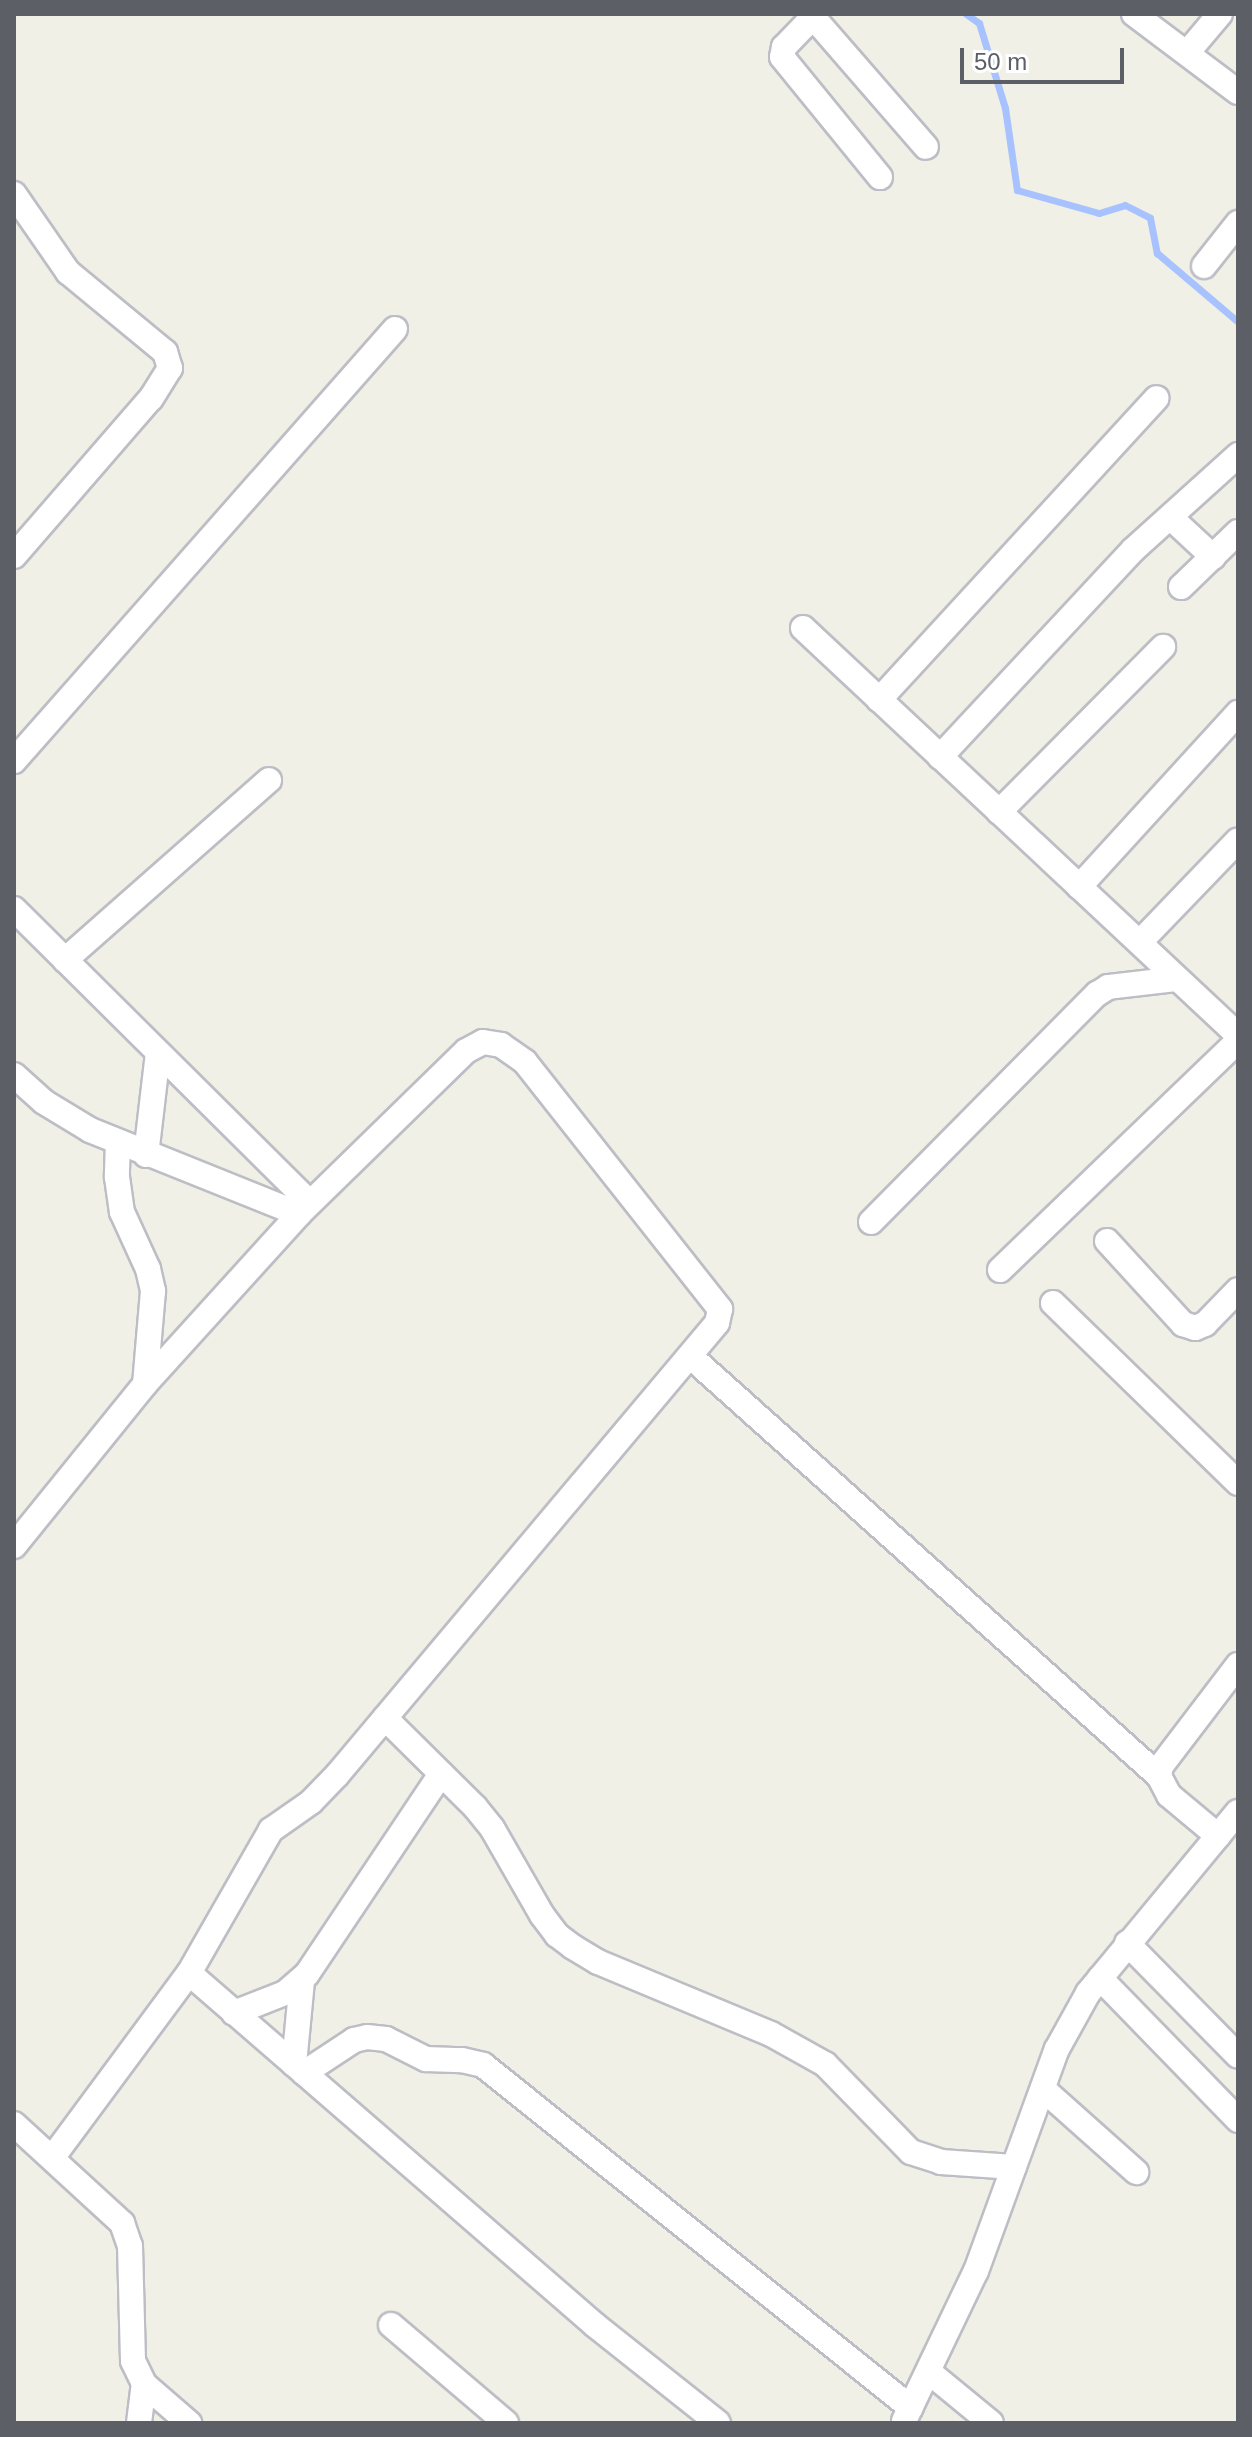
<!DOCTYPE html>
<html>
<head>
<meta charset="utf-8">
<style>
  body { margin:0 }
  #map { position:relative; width:1252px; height:2437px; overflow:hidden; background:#f0f0e6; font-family:Helvetica,sans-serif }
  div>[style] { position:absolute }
  .stream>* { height:7px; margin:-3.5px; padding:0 3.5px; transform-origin:3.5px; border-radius:3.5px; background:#a7c2ff }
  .roads { filter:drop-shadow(2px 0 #bdbec5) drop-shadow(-2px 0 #bdbec5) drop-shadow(0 2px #bdbec5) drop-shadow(0 -2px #bdbec5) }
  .street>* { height:24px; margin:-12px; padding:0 12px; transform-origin:12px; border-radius:12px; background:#fff }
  span { translate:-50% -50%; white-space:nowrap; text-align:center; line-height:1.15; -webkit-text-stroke:6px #fff; paint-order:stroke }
  .frame { position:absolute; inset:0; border:16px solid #5d5f67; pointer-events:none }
  .scale { position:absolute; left:960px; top:48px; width:164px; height:36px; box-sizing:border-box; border:4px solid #5d5f67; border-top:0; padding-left:10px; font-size:24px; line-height:28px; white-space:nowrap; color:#5d5f67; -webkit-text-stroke:6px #fff; paint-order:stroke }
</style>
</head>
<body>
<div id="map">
  <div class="stream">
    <i style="left:966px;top:14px;width:16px;rotate:35deg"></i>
    <i style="left:979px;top:23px;width:89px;rotate:73deg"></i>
    <i style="left:1005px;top:108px;width:83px;rotate:81.7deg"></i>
    <i style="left:1017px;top:190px;width:85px;rotate:15.7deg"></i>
    <i style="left:1099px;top:213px;width:27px;rotate:-17deg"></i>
    <i style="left:1125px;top:205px;width:28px;rotate:27deg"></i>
    <i style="left:1150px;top:218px;width:36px;rotate:79deg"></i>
    <i style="left:1157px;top:253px;width:106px;rotate:40.4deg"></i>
  </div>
  <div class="roads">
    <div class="street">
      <i style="left:816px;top:14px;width:4px;rotate:135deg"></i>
      <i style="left:813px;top:17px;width:172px;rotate:49deg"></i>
      <i style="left:1134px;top:14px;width:130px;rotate:36.9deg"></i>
      <i style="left:813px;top:17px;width:42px;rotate:134deg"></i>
      <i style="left:784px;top:47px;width:10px;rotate:101deg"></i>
      <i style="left:782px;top:57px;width:155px;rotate:50.8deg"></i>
      <i style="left:1187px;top:53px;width:51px;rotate:-49.8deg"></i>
      <i style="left:14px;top:194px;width:95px;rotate:55.3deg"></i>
      <i style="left:68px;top:272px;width:126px;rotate:39.5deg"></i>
      <i style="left:165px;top:352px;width:17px;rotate:73deg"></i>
      <i style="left:170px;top:368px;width:36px;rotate:122deg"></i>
      <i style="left:151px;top:398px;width:209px;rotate:130.9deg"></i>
      <i style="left:1204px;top:266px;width:55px;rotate:-51.7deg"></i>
      <i style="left:1170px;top:517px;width:59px;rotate:42.9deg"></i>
      <i style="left:1181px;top:587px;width:79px;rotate:-44deg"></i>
      <i style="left:803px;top:628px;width:596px;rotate:43.1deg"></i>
      <i style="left:879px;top:700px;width:410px;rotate:-47.4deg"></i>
      <i style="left:940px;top:757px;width:283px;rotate:-47deg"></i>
      <i style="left:1133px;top:550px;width:142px;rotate:-42.1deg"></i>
      <i style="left:14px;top:761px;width:576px;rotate:-48.59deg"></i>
      <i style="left:999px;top:812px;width:233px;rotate:-45.2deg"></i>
      <i style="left:1079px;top:887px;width:236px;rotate:-47.6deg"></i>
      <i style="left:14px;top:909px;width:417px;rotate:44.8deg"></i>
      <i style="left:1140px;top:942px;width:141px;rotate:-46.1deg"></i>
      <i style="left:65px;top:960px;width:272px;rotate:-41.4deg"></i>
      <i style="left:14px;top:1075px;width:40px;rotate:42deg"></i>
      <i style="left:44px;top:1102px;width:54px;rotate:31.3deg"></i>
      <i style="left:90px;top:1130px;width:225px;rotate:21.9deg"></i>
      <i style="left:118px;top:1142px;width:35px;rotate:92deg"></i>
      <i style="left:117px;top:1177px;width:35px;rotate:82deg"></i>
      <i style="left:122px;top:1212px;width:63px;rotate:65.5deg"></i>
      <i style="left:148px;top:1269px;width:23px;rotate:77deg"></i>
      <i style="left:153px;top:1291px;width:93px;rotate:94.9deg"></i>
      <i style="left:146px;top:1155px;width:103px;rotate:-83.3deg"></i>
      <i style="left:871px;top:1222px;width:321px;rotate:-45.3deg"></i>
      <i style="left:1097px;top:994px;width:13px;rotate:-32deg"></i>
      <i style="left:1108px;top:987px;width:69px;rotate:-6.6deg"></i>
      <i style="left:1107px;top:1241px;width:113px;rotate:47.5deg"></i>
      <i style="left:1183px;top:1324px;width:13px;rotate:18deg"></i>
      <i style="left:1195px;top:1328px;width:11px;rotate:-22deg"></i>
      <i style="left:1205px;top:1324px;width:47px;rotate:-45.9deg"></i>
      <i style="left:1000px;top:1270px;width:330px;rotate:-43.9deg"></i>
      <i style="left:1053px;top:1303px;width:258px;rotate:44.2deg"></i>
      <i style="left:690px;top:1356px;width:630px;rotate:41.85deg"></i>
      <i style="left:14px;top:1546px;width:208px;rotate:-51deg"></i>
      <i style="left:145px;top:1384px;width:229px;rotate:-47.8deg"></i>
      <i style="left:299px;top:1214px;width:233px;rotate:-44.3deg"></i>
      <i style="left:466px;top:1051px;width:19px;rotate:-28deg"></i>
      <i style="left:483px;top:1042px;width:18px;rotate:9deg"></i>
      <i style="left:501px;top:1045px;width:29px;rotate:35deg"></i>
      <i style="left:525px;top:1062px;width:315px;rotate:51.7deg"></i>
      <i style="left:720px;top:1309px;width:14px;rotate:102deg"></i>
      <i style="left:717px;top:1323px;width:591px;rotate:130.05deg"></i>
      <i style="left:337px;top:1775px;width:37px;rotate:134deg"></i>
      <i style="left:311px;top:1802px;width:49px;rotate:145deg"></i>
      <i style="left:271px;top:1830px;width:165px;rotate:119.8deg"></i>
      <i style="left:189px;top:1973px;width:230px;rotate:126.5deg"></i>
      <i style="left:385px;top:1718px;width:127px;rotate:44.7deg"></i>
      <i style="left:475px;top:1807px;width:27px;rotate:51deg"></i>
      <i style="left:492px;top:1828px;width:100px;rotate:60.1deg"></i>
      <i style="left:542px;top:1915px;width:25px;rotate:53deg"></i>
      <i style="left:557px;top:1935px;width:20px;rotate:37deg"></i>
      <i style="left:573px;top:1947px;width:29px;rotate:31deg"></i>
      <i style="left:598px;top:1962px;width:187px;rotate:22.6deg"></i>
      <i style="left:771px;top:2034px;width:62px;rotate:29.1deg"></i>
      <i style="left:825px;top:2064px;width:123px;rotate:45.7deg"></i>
      <i style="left:911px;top:2152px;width:32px;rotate:18deg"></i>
      <i style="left:941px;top:2162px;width:73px;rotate:3.9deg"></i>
      <i style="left:1218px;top:1836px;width:64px;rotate:-140.1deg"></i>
      <i style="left:1169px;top:1795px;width:21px;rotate:-118deg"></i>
      <i style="left:1159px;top:1776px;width:10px;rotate:-79deg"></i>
      <i style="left:1161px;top:1766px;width:127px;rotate:-52.7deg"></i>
      <i style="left:1127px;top:1943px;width:158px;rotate:45.5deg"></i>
      <i style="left:189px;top:1973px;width:537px;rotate:40.93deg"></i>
      <i style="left:595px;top:2325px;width:157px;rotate:38.5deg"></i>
      <i style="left:1100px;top:1978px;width:198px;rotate:45.8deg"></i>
      <i style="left:234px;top:2013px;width:55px;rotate:-21.4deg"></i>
      <i style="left:285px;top:1993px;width:29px;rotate:-41deg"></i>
      <i style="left:307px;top:1974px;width:241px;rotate:-56.2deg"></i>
      <i style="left:294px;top:2064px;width:83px;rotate:-84.5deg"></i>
      <i style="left:304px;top:2073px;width:60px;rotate:-33.4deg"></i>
      <i style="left:354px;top:2040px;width:13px;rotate:-13deg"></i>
      <i style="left:367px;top:2037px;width:19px;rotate:6deg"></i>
      <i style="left:386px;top:2039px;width:45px;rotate:26.6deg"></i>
      <i style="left:426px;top:2059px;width:36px;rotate:2deg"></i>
      <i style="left:462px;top:2060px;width:22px;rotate:13deg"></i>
      <i style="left:483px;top:2065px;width:548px;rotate:38.71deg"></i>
      <i style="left:1043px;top:2089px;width:125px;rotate:41.7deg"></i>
      <i style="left:14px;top:2124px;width:147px;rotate:42.5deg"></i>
      <i style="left:122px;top:2223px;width:24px;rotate:71deg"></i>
      <i style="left:130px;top:2246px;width:115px;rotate:88.5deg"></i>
      <i style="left:133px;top:2361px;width:25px;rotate:64deg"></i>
      <i style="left:144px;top:2384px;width:60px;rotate:40.9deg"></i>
      <i style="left:391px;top:2325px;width:151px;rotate:40.4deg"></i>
      <i style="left:929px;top:2372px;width:80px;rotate:39.4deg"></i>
      <i style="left:904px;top:2421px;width:166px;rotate:-64.4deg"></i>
      <i style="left:976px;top:2271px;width:236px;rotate:-70deg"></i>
      <i style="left:1057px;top:2049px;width:64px;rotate:-61deg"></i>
      <i style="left:1088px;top:1993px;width:235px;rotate:-50.4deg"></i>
      <i style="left:139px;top:2423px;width:39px;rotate:-83deg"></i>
    </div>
  </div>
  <div class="frame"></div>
  <div class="scale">50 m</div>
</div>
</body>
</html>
